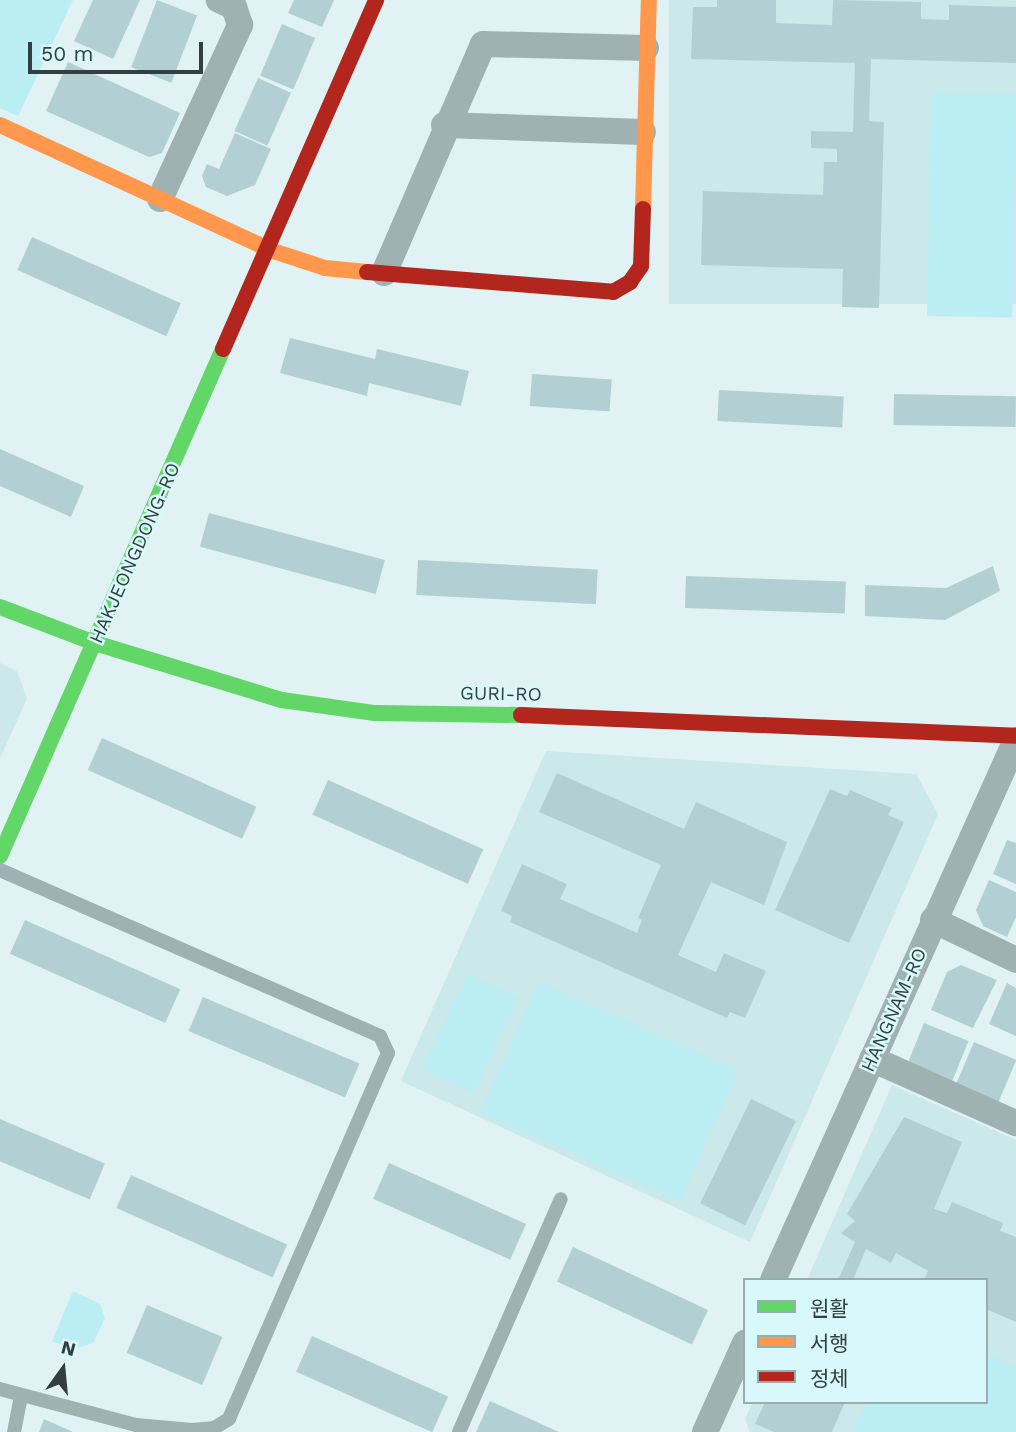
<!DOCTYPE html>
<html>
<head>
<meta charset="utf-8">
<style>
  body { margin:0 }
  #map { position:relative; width:1016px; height:1432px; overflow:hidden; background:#e0f2f3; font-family:"Work Sans","Noto Sans KR",sans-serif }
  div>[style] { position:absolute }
  .built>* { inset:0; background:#cbe8eb; transform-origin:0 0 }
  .green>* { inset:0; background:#baeef2; transform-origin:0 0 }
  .building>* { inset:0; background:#b2d0d3; transform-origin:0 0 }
  .lane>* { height:14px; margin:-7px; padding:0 7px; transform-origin:7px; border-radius:7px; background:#a0b1b2 }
  .street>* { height:26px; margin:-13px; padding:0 13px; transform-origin:13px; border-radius:13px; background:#a0b1b2 }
  .fast>* { height:16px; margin:-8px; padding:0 8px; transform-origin:8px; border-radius:8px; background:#63d668 }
  .slow>* { height:16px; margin:-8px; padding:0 8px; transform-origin:8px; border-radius:8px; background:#ff974d }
  .jam>* { height:16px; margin:-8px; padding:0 8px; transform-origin:8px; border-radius:8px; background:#b3261e }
  span { translate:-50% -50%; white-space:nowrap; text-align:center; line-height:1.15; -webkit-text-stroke:5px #d8f8fb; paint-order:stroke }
  .street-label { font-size:19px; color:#323e3f }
  .legend { position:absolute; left:743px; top:1278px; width:245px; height:126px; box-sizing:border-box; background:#d8f8fb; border:2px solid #96aeb0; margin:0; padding:9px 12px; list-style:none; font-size:21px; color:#323e3f }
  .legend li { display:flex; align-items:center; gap:14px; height:35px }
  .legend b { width:35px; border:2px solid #96aeb0 }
  .north { position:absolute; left:28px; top:1334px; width:70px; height:70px; -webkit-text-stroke:5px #d8f8fb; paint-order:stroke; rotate:15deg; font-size:19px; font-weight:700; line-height:28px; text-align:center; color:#323e3f }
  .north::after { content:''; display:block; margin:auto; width:24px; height:32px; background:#323e3f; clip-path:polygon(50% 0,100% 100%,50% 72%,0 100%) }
  .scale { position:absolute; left:28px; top:42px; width:175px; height:32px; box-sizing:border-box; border:4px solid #323e3f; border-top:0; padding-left:9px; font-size:21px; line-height:24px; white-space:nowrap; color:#323e3f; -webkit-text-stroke:5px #d8f8fb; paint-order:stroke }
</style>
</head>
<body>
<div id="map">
  <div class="built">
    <i style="left:669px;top:0;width:347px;height:304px"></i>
    <i style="clip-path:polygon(0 663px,17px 671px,27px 699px,0 758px)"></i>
    <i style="clip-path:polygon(546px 751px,916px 774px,938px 814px,750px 1242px,401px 1081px)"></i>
    <i style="clip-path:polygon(892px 1085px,1016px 1140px,1016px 1432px,750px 1432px,745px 1419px,753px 1402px,986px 1402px,986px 1280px,807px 1280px)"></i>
  </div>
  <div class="green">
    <i style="clip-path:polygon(0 0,73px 0,18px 116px,0 108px)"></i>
    <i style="left:931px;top:93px;width:85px;height:223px;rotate:1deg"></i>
    <i style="left:467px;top:974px;width:56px;height:105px;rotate:25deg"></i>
    <i style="left:539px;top:982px;width:218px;height:143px;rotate:24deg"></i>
    <i style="clip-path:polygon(73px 1291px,100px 1304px,105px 1318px,93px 1343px,73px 1349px,52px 1341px)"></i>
    <i style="clip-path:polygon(986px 1354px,1016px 1367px,1016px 1432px,853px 1432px,867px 1402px,986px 1402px)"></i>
  </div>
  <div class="building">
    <i style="clip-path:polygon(93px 0,140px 0,113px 59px,74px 41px)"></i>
    <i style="left:157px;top:0;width:43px;height:72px;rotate:21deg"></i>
    <i style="clip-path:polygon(294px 0,334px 0,322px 27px,288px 13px)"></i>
    <i style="clip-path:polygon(717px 0,776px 0,776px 23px,832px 25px,833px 0,921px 2px,921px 19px,949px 20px,949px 5px,1016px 7px,1016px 63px,871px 59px,869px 121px,884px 122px,879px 308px,842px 307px,843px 269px,701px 265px,703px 191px,823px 195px,824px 162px,837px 162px,837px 149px,811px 148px,811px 131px,853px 132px,855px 63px,691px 59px,693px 7px,717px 7px)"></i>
    <i style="left:282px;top:24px;width:36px;height:56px;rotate:23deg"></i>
    <i style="clip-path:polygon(68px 62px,180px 113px,162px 153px,149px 157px,46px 111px)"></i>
    <i style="left:258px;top:78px;width:36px;height:58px;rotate:24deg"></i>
    <i style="clip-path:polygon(235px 133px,271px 149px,255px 185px,227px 196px,206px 187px,202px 176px,207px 164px,219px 169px)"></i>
    <i style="left:32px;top:237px;width:163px;height:36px;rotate:24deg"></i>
    <i style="clip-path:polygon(290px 338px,375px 359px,377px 349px,469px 371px,461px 406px,369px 383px,367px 396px,280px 373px)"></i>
    <i style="left:532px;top:374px;width:80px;height:32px;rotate:4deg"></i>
    <i style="left:719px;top:390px;width:125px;height:31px;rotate:3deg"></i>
    <i style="left:894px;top:394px;width:122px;height:31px;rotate:1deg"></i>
    <i style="clip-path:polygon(0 449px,84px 486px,71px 517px,0 486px)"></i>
    <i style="left:209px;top:513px;width:182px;height:35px;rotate:15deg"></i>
    <i style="left:418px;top:560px;width:180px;height:35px;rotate:3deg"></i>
    <i style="clip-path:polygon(993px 566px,1000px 591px,945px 620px,865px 616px,865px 585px,946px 588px)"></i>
    <i style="left:686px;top:576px;width:160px;height:32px;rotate:2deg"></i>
    <i style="left:102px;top:738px;width:169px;height:35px;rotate:24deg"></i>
    <i style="clip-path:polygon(557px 773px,684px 829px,696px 802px,787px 842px,764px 905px,711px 882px,678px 955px,716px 972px,724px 953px,766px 971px,745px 1018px,730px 1012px,727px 1018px,510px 922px,512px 916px,501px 911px,522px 864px,567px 884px,560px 899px,637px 933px,642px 920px,638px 918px,661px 865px,539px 812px)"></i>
    <i style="left:328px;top:780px;width:170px;height:38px;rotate:24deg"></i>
    <i style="clip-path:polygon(830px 789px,847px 796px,850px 790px,892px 808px,888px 815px,904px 822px,849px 943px,775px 910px)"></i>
    <i style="clip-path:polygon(1007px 840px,1016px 843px,1016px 884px,993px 874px)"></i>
    <i style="clip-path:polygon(989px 880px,1016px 892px,1016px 917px,1007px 937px,983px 926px,976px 910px)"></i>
    <i style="left:25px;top:920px;width:170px;height:37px;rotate:24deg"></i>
    <i style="clip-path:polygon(961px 965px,997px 980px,973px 1028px,931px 1010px,947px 972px)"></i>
    <i style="clip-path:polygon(1007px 983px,1016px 988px,1016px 1036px,989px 1024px)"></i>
    <i style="left:203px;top:997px;width:170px;height:37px;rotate:23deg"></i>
    <i style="left:924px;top:1023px;width:48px;height:43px;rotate:22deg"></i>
    <i style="left:974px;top:1042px;width:46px;height:46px;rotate:23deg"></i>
    <i style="left:751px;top:1099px;width:50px;height:116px;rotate:26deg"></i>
    <i style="clip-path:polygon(904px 1117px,962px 1142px,934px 1209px,947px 1213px,952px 1202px,1003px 1223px,1000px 1231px,1016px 1237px,1016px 1322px,986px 1309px,986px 1280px,924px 1280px,928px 1271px,896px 1253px,891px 1263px,866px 1249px,853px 1280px,838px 1280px,855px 1242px,841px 1233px,855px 1221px,847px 1214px)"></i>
    <i style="left:0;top:1119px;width:114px;height:39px;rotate:23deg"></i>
    <i style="left:389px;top:1163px;width:150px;height:39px;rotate:24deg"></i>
    <i style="left:131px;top:1175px;width:171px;height:36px;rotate:24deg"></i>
    <i style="left:573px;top:1247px;width:149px;height:38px;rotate:25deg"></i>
    <i style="left:147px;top:1305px;width:82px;height:52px;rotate:23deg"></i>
    <i style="left:312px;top:1336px;width:149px;height:39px;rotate:24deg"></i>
    <i style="clip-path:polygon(490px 1401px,559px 1432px,476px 1432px)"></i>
    <i style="clip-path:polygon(765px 1402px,845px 1402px,832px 1432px,774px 1432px,755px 1424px)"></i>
    <i style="clip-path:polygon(44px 1419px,73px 1432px,39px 1432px)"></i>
  </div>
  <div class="lane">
    <i style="left:0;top:870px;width:415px;rotate:23.6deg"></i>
    <i style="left:380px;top:1036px;width:19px;rotate:65deg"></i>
    <i style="left:388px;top:1053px;width:399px;rotate:113.5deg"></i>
    <i style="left:229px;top:1419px;width:17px;rotate:149deg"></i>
    <i style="left:214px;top:1428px;width:22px;rotate:175deg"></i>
    <i style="left:192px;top:1430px;width:56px;rotate:-174.9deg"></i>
    <i style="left:136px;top:1425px;width:141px;rotate:-165.2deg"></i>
    <i style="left:14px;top:1432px;width:37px;rotate:-79deg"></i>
    <i style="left:459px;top:1432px;width:254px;rotate:-66.4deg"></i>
  </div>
  <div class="street">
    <i style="left:444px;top:125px;width:199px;rotate:2deg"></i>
    <i style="left:160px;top:199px;width:192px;rotate:-65.3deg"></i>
    <i style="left:240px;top:25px;width:19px;rotate:-108deg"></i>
    <i style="left:234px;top:7px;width:17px;rotate:-155deg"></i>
    <i style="left:384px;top:273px;width:249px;rotate:-66.6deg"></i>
    <i style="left:483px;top:44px;width:163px;rotate:1.4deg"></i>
    <i style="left:933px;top:920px;width:92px;rotate:25.7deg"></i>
    <i style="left:872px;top:1059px;width:158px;rotate:24deg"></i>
    <i style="left:773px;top:1280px;width:592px;rotate:-65.77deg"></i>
    <i style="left:705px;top:1432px;width:98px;rotate:-65.8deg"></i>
  </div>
  <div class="fast">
    <i style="left:0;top:607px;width:102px;rotate:20.8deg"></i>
    <i style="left:95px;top:643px;width:195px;rotate:17deg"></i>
    <i style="left:282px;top:700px;width:94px;rotate:8deg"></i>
    <i style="left:375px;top:713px;width:146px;rotate:0.8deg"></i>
    <i style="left:0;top:856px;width:554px;rotate:-66.26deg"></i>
  </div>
  <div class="slow">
    <i style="left:0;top:125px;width:298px;rotate:24.8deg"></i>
    <i style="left:270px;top:250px;width:58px;rotate:18.1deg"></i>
    <i style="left:325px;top:268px;width:42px;rotate:5.4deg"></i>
    <i style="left:643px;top:209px;width:209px;rotate:-88.4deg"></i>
  </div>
  <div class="jam">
    <i style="left:367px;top:272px;width:247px;rotate:4.6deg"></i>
    <i style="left:613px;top:292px;width:20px;rotate:-30deg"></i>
    <i style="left:630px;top:282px;width:19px;rotate:-55deg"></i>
    <i style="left:641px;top:266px;width:57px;rotate:-88deg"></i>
    <i style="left:223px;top:349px;width:381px;rotate:-66.3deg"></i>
    <i style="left:521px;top:715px;width:495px;rotate:2.4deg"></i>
  </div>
  <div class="street-label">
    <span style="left:135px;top:553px;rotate:-66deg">HAKJEONGDONG-RO</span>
    <span style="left:501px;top:694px;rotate:1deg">GURI-RO</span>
    <span style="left:894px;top:1010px;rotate:-66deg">HANGNAM-RO</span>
  </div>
  <ul class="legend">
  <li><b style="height:9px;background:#63d668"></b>원활</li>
  <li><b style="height:9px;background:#ff974d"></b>서행</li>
  <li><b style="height:9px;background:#b3261e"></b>정체</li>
  </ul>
  <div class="north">N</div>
  <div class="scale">50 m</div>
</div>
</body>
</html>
